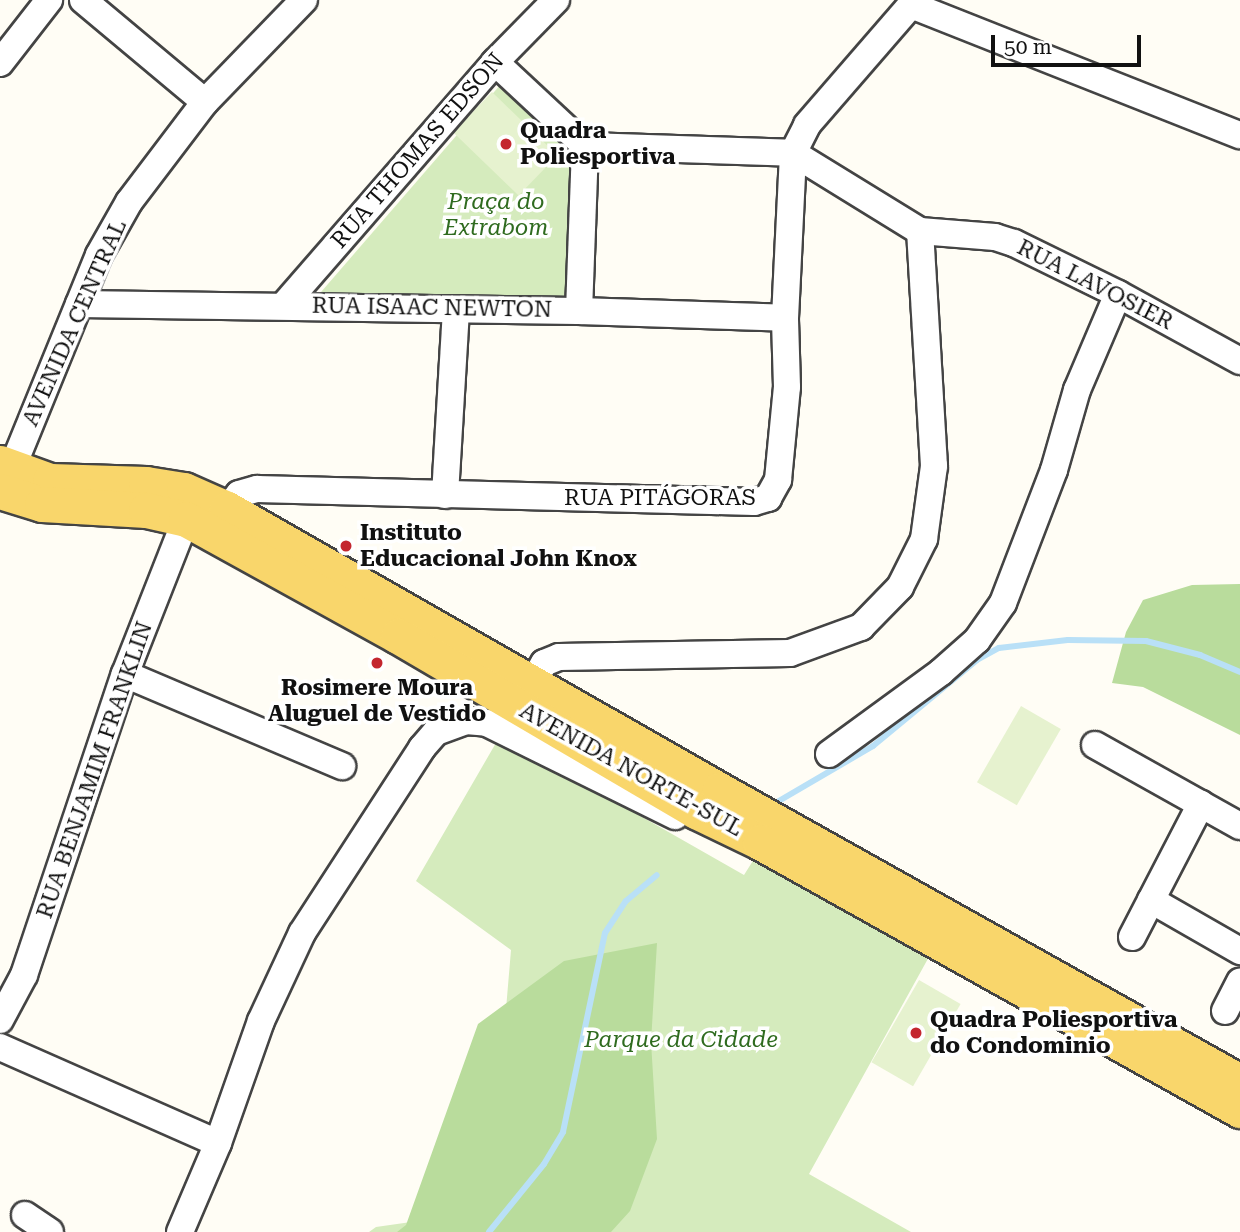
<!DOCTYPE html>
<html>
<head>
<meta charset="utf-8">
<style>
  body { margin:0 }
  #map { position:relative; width:1240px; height:1232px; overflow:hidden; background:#fffdf5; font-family:"Roboto Serif",serif }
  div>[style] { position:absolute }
  .green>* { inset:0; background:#d5ebbd }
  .forest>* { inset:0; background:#b9dc9c }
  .pitch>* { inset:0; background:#e6f2cf; transform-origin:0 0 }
  .stream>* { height:6px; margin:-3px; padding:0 3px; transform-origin:3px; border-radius:3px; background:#b9e0f7 }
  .roads { filter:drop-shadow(2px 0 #444) drop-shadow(-2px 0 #444) drop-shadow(0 2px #444) drop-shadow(0 -2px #444) }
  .minor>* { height:26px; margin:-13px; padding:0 13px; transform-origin:13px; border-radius:13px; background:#fff }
  .major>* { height:35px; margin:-17.5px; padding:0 17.5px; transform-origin:17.5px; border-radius:17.5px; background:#f9d66b }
  .dots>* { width:19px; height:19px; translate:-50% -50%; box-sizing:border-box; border:4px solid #fff; border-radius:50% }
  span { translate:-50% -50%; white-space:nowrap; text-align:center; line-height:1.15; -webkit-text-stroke:7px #fff; paint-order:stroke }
  .poi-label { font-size:23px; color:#111; font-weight:700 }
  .left { translate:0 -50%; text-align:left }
  .street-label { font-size:23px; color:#111 }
  .park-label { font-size:23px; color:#2f6b1f; font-style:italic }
  .scale { position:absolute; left:991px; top:35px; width:150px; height:32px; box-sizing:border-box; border:4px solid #111; border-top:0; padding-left:9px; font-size:21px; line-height:24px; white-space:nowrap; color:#111; -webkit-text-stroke:5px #fff; paint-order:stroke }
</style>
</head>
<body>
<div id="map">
  <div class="green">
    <i style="clip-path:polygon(501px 84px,581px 153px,573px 301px,315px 299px)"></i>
    <i style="clip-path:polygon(500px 736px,744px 875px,756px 856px,930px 955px,809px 1174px,911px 1232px,369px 1232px,376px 1227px,411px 1222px,499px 1092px,511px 950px,416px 881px)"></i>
  </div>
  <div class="forest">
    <i style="clip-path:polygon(1240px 584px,1240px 735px,1143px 687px,1112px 683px,1126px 632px,1143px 600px,1192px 585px)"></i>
    <i style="clip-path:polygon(657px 943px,651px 1042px,657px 1139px,630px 1211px,611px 1232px,397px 1232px,406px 1225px,478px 1024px,564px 961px)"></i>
  </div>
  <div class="pitch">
    <i style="left:492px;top:92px;width:91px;height:56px;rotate:44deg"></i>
    <i style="left:1021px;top:706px;width:46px;height:88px;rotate:30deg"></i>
    <i style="left:919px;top:980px;width:48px;height:95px;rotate:30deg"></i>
  </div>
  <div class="stream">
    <i style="left:772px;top:805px;width:117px;rotate:-30.3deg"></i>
    <i style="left:873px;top:746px;width:135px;rotate:-39.6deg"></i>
    <i style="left:977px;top:660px;width:25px;rotate:-29deg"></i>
    <i style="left:999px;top:648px;width:69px;rotate:-6.6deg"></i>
    <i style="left:1068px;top:640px;width:78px;rotate:0.7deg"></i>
    <i style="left:1146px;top:641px;width:56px;rotate:14.5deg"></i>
    <i style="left:1200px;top:655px;width:43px;rotate:23deg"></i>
    <i style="left:489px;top:1232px;width:87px;rotate:-51deg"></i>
    <i style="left:544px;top:1164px;width:37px;rotate:-59deg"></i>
    <i style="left:563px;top:1132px;width:203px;rotate:-78.1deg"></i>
    <i style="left:605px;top:933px;width:38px;rotate:-57deg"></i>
    <i style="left:626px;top:901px;width:40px;rotate:-40deg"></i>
  </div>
  <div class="roads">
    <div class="minor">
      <i style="left:83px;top:0;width:159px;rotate:39.9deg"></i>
      <i style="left:911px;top:5px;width:354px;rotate:21.6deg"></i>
      <i style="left:495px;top:62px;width:123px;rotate:43deg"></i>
      <i style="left:585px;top:146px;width:208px;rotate:1.9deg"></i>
      <i style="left:793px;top:153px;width:149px;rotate:31.6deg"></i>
      <i style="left:920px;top:231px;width:75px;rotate:4.6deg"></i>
      <i style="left:995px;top:237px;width:20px;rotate:18deg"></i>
      <i style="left:1014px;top:243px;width:116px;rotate:26.1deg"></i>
      <i style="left:1118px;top:294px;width:139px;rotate:28.8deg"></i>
      <i style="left:0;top:63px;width:80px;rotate:-52.1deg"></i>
      <i style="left:79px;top:304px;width:500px;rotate:0.8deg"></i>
      <i style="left:579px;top:311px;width:206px;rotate:1.9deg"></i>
      <i style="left:284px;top:305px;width:322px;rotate:-49deg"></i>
      <i style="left:495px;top:62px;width:87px;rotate:-45.5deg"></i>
      <i style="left:579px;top:311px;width:165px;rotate:-87.9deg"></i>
      <i style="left:6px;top:483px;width:246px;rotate:-67.8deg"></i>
      <i style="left:99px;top:255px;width:61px;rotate:-60.5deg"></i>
      <i style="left:129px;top:202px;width:126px;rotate:-52.8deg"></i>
      <i style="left:205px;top:102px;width:142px;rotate:-45.9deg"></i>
      <i style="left:445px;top:495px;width:184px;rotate:-86.6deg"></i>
      <i style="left:227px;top:509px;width:19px;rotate:-51deg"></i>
      <i style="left:239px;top:494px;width:19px;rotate:-16deg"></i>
      <i style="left:257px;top:489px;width:497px;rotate:1.5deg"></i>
      <i style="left:754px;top:502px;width:15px;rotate:-16deg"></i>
      <i style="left:768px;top:498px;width:21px;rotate:-61deg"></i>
      <i style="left:778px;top:480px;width:93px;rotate:-84.5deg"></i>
      <i style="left:787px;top:387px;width:69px;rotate:-91.7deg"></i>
      <i style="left:785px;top:318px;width:165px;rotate:-87.2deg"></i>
      <i style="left:793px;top:153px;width:31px;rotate:-63deg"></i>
      <i style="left:807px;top:125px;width:159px;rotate:-49.1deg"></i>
      <i style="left:125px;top:674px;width:236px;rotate:23deg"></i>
      <i style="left:533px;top:682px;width:22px;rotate:-60deg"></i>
      <i style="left:544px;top:663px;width:16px;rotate:-22deg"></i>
      <i style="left:559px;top:657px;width:231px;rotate:-1deg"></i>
      <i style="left:790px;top:653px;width:76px;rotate:-20.1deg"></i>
      <i style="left:861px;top:627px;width:56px;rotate:-45.7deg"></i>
      <i style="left:900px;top:587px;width:54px;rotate:-63.4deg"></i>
      <i style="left:924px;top:539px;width:74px;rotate:-82.2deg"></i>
      <i style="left:934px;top:466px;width:235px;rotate:-93.4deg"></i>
      <i style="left:1095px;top:745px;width:166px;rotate:29.2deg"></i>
      <i style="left:829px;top:754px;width:139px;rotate:-36.2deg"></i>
      <i style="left:941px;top:672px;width:48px;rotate:-41.6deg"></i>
      <i style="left:977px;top:640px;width:45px;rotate:-54.9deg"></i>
      <i style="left:1003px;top:603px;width:142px;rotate:-69deg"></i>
      <i style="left:1054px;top:470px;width:83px;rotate:-74deg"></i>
      <i style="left:1077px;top:390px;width:104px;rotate:-66.9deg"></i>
      <i style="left:1151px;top:900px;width:103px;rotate:29.8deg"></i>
      <i style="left:1132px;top:937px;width:150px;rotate:-62.6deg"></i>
      <i style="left:1225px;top:1011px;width:33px;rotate:-63deg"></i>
      <i style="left:0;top:1020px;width:51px;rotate:-61.9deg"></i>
      <i style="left:24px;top:975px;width:317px;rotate:-71.5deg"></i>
      <i style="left:125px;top:674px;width:167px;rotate:-68.5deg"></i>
      <i style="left:0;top:1047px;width:238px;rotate:23.8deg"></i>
      <i style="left:25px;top:1215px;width:30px;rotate:34deg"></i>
      <i style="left:180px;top:1232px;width:97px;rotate:-66.9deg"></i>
      <i style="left:218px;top:1143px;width:129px;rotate:-70.6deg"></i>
      <i style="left:261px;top:1021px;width:97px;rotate:-65deg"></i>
      <i style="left:302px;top:933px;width:221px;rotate:-57deg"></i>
      <i style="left:422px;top:748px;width:21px;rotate:-49deg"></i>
      <i style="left:436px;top:732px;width:32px;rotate:-20deg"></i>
      <i style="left:466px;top:721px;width:21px;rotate:5deg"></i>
      <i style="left:487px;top:723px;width:210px;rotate:26.3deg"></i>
    </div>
    <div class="major">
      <i style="left:0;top:463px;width:53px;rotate:19.8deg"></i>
      <i style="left:50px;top:481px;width:96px;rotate:1.8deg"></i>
      <i style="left:146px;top:484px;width:38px;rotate:9deg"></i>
      <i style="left:184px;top:490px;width:47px;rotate:23.8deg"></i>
      <i style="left:227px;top:509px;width:567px;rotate:29.73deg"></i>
      <i style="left:719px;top:790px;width:597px;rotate:29.27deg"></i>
      <i style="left:0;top:491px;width:44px;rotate:17.2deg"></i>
      <i style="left:42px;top:504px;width:104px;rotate:3.3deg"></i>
      <i style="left:146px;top:510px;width:41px;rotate:12.7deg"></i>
      <i style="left:186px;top:519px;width:242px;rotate:28.9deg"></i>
      <i style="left:398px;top:636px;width:346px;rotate:30.4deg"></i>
      <i style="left:696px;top:811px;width:71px;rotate:25.8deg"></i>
      <i style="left:760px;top:842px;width:550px;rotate:29.18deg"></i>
    </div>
  </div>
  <div class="dots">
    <i style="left:506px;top:144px;background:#c4262e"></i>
    <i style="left:346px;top:546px;background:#c4262e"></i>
    <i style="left:377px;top:663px;background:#c4262e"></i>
    <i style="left:916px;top:1033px;background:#c4262e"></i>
  </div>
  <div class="poi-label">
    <span class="left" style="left:520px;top:144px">Quadra<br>Poliesportiva</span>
    <span class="left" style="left:360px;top:546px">Instituto<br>Educacional John Knox</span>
    <span style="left:377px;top:701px">Rosimere Moura<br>Aluguel de Vestido</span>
    <span class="left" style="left:930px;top:1033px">Quadra Poliesportiva<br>do Condominio</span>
  </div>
  <div class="street-label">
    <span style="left:418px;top:151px;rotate:-49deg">RUA THOMAS EDSON</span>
    <span style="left:1095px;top:285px;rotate:27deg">RUA LAVOSIER</span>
    <span style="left:432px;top:308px;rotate:1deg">RUA ISAAC NEWTON</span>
    <span style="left:75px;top:323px;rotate:-66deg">AVENIDA CENTRAL</span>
    <span style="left:660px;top:498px">RUA PITÁGORAS</span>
    <span style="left:95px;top:770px;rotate:-71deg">RUA BENJAMIM FRANKLIN</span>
    <span style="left:631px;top:770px;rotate:29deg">AVENIDA NORTE-SUL</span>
  </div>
  <div class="park-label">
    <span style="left:496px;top:215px">Praça do<br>Extrabom</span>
    <span style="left:681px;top:1040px">Parque da Cidade</span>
  </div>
  <div class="scale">50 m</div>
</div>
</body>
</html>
